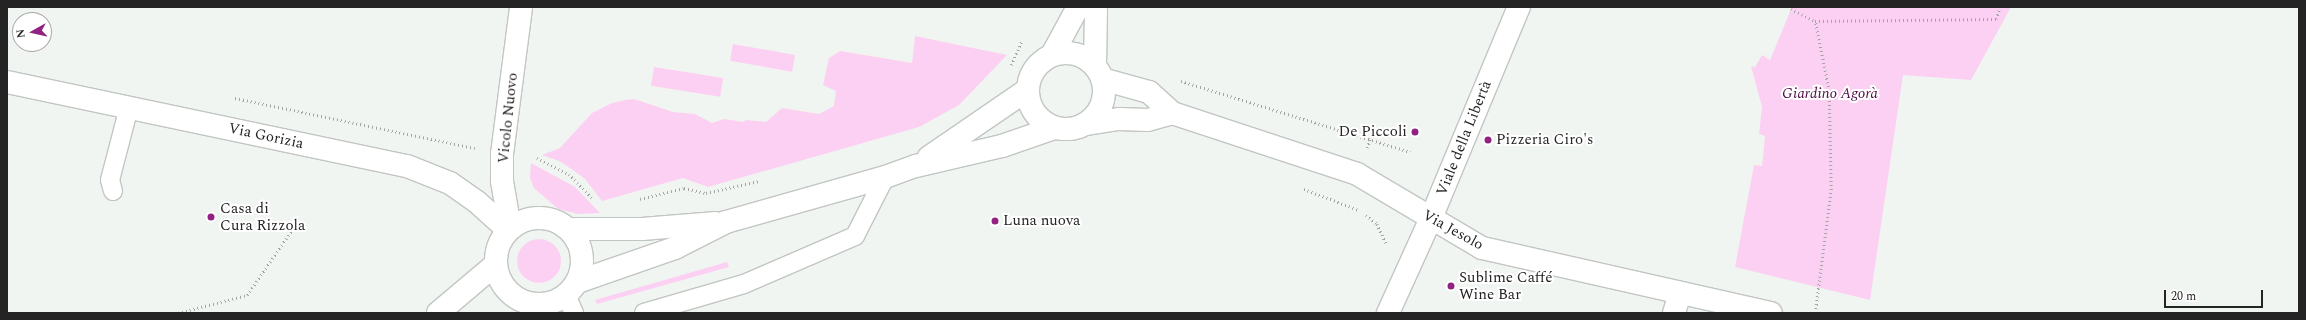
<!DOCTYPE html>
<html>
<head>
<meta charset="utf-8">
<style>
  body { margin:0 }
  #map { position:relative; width:2306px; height:320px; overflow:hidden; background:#f1f5f1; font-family:Spectral,serif }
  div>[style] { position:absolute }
  .green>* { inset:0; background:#fcd0f2; transform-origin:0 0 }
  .round { border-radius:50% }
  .path>* { height:2.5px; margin-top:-1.25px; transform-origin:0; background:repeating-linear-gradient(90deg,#a2a5a2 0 1px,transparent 0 4px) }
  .roads { filter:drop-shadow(1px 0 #c2c6c2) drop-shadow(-1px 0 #c2c6c2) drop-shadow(0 1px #c2c6c2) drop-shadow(0 -1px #c2c6c2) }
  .service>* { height:18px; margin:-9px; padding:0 9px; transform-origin:9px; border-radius:9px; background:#fff }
  .minor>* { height:22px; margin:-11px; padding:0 11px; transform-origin:11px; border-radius:11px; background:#fff }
  .tertiary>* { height:22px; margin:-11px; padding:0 11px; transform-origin:11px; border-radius:11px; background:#fff }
  .tertiary>.ring { margin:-11px; padding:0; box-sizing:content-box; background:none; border:22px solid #fff; border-radius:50% }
  .dots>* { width:11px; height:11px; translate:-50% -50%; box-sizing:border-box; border:2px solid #fff; border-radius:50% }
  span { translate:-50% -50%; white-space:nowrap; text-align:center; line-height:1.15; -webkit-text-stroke:4px #fff; paint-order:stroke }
  .park-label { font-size:15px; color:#4b0b42; font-style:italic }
  .street-label { font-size:15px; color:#232423 }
  .poi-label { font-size:15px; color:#232423 }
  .right { translate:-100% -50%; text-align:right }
  .left { translate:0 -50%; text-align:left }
  .frame { position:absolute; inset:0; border:8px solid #232423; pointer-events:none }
  .north { position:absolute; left:12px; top:12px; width:40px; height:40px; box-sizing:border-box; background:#fff; border:1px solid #a7a7a7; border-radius:50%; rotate:262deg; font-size:11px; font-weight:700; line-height:16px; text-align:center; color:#232423 }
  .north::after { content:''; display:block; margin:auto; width:14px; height:18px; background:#922282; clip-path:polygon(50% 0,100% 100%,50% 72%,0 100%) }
  .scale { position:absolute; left:2164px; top:290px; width:99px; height:18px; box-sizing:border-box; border:2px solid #232423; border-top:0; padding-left:5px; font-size:12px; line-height:14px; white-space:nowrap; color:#232423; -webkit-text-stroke:3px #fff; paint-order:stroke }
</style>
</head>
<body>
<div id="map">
  <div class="green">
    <i style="clip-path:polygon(1792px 7px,2011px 7px,1971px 80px,1903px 75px,1870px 300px,1735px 267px,1754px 165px,1762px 166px,1765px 136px,1759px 134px,1762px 107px,1751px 66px,1755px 67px,1762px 55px,1770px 60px)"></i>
    <i style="clip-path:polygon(915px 36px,1007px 55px,959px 105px,919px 127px,708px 187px,683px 178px,602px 201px,585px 179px,573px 170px,559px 161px,542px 155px,560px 148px,592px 113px,612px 103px,625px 100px,634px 99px,673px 112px,695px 114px,712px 123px,724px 119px,743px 122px,746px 120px,766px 122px,782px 108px,819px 114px,834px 106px,836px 91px,823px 85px,829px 58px,840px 51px,912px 63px)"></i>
    <i style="left:733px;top:44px;width:63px;height:17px;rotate:10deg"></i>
    <i style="left:654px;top:67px;width:70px;height:19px;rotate:9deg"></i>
    <i style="clip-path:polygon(531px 163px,575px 187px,600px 213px,578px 214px,558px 209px,534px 188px,530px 178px)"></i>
    <i class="round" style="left:517px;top:239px;width:44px;height:44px"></i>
    <i style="clip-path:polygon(727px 262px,729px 267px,597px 304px,595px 300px)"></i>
  </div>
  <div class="path">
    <i style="left:1791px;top:9px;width:27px;rotate:27deg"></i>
    <i style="left:1011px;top:65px;width:27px;rotate:-66deg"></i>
    <i style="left:1181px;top:81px;width:240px;rotate:17.2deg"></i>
    <i style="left:235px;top:98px;width:245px;rotate:11.8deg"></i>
    <i style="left:1367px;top:148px;width:9px;rotate:-72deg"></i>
    <i style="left:537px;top:158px;width:36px;rotate:27deg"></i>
    <i style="left:569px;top:174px;width:36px;rotate:46deg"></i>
    <i style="left:1304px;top:189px;width:59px;rotate:20.9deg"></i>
    <i style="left:640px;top:199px;width:45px;rotate:-14deg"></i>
    <i style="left:684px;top:188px;width:23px;rotate:13deg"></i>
    <i style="left:706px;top:193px;width:54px;rotate:-12.8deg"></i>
    <i style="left:1366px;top:215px;width:14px;rotate:39deg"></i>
    <i style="left:1377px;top:224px;width:23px;rotate:65deg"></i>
    <i style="left:178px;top:313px;width:71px;rotate:-14.6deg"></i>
    <i style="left:247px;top:295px;width:79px;rotate:-55.3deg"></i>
    <i style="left:1815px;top:313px;width:124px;rotate:-82.6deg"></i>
    <i style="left:1831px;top:190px;width:99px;rotate:-91.2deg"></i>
    <i style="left:1829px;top:91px;width:71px;rotate:-101.3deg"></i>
    <i style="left:1815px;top:21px;width:181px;rotate:-0.6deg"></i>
    <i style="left:1996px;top:19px;width:13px;rotate:-72deg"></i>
  </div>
  <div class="roads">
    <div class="service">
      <i style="left:113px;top:191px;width:11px;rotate:-105deg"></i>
      <i style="left:110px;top:180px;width:75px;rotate:-75.4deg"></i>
      <i style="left:566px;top:295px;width:20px;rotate:66deg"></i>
      <i style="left:644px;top:313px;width:104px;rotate:-16.2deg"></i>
      <i style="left:744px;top:284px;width:121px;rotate:-23.4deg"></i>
      <i style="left:855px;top:236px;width:66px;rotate:-63deg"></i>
    </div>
    <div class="minor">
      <i style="left:7px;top:82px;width:409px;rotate:11.9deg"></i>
      <i style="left:407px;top:166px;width:46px;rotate:21.6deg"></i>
      <i style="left:450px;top:183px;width:33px;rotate:35deg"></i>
      <i style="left:477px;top:202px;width:42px;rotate:42.1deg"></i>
      <i style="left:1087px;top:124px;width:32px;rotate:-9deg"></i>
      <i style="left:1119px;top:119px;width:29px;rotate:2deg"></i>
      <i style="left:1148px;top:120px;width:25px;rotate:-16deg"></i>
      <i style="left:510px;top:228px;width:48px;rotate:-99.7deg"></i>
      <i style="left:502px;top:181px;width:27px;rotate:-90deg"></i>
      <i style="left:502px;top:154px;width:148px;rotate:-82.6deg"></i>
      <i style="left:1388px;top:313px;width:104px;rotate:-65.6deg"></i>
      <i style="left:1431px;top:218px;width:229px;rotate:-67.4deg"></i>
      <i style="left:1674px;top:313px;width:21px;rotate:-73deg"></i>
    </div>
    <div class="tertiary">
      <i class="ring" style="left:1028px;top:53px;width:54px;height:54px"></i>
      <i style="left:1052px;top:55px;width:55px;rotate:-61.6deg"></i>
      <i style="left:1095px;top:66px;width:59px;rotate:-89deg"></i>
      <i style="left:1102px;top:79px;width:49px;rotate:15.5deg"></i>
      <i style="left:1149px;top:92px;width:31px;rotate:42deg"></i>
      <i style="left:1172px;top:113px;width:195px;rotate:18.2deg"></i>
      <i style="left:1357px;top:174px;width:145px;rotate:30.6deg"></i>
      <i style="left:1482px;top:248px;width:296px;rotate:12.7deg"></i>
      <i style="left:929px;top:157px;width:119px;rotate:-34.4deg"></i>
      <i class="ring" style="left:496px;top:218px;width:64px;height:64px"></i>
      <i style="left:570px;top:229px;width:72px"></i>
      <i style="left:642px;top:229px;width:74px;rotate:-4.6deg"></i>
      <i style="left:577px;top:282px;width:104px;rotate:-19.1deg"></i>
      <i style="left:675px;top:248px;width:57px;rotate:-27deg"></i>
      <i style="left:726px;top:222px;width:165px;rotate:-15.8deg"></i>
      <i style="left:885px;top:177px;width:33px;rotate:-20deg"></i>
      <i style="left:916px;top:166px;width:88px;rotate:-13.1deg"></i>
      <i style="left:1002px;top:146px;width:55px;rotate:-19.1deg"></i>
      <i style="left:438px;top:313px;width:76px;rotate:-40.2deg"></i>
    </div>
  </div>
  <div class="dots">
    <i style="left:1415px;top:132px;background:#922282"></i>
    <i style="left:1488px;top:140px;background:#922282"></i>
    <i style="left:211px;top:217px;background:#922282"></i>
    <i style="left:995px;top:221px;background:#922282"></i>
    <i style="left:1451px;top:286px;background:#922282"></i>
  </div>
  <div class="park-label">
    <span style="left:1830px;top:94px">Giardino Agorà</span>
  </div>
  <div class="street-label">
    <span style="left:508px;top:118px;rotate:-84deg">Vicolo Nuovo</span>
    <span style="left:266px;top:136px;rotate:12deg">Via Gorizia</span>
    <span style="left:1464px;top:138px;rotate:-68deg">Viale della Libertà</span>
    <span style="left:1453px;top:230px;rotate:29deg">Via Jesolo</span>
  </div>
  <div class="poi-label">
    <span class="right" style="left:1407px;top:132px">De Piccoli</span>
    <span class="left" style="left:1496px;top:140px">Pizzeria Ciro's</span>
    <span class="left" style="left:220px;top:217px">Casa di<br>Cura Rizzola</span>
    <span class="left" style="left:1003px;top:221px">Luna nuova</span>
    <span class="left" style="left:1459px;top:286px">Sublime Caffé<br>Wine Bar</span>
  </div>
  <div class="frame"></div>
  <div class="north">N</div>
  <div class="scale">20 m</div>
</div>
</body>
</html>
